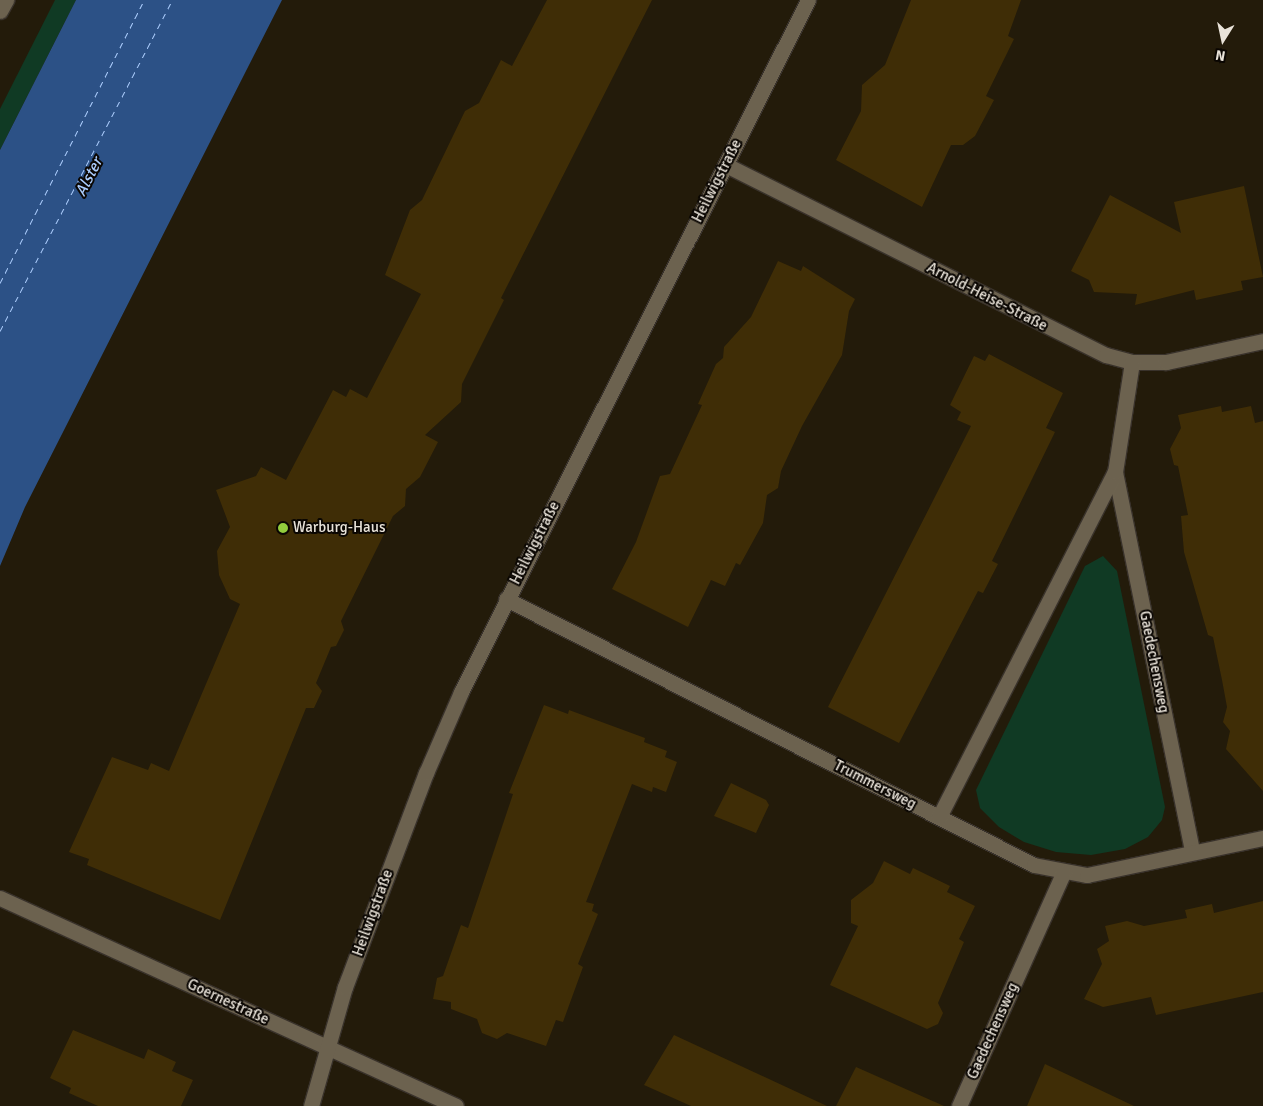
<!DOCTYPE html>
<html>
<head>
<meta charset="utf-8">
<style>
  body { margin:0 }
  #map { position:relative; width:1263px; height:1106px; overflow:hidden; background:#231b0a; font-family:Signika,sans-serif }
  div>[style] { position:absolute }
  .green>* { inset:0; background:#103a24 }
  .water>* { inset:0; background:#2c5186 }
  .ferry>* { height:1px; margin-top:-0.5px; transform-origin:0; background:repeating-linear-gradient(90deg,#abccfc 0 6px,transparent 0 11px) }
  .building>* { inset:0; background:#3f2d06 }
  .roads { filter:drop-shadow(1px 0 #39322b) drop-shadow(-1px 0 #39322b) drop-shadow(0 1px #39322b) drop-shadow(0 -1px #39322b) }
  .minor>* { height:15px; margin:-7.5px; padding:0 7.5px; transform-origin:7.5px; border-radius:7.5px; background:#6c624f }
  .dots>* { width:14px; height:14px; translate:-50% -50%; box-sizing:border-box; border:2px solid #0a0602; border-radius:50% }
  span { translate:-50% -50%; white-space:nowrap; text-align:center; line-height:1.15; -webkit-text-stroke:4px #0a0602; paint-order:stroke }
  .street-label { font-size:15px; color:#e9e3d9 }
  .poi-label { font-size:15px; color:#e9e3d9 }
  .left { translate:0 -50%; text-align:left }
  .water-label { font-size:16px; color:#abccfc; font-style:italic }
  .north { position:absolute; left:1198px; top:15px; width:50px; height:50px; -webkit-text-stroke:4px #0a0602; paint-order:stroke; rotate:190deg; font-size:14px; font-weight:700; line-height:20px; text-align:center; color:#e9e3d9 }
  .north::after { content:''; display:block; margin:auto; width:18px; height:22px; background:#e9e3d9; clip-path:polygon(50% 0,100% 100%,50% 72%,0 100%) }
</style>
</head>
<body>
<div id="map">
  <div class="green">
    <i style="clip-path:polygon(55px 0,76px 0,0 150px,0 109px)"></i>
    <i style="clip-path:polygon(1103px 556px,1117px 571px,1165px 807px,1162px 820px,1148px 837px,1125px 849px,1091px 855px,1056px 852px,1024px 842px,999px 827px,980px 808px,976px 790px,1085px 566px)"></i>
  </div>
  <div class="water">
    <i style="clip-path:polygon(76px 0,282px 0,25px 507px,0 566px,0 150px)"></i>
  </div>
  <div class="ferry">
    <i style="left:0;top:283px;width:318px;rotate:-63deg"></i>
    <i style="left:0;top:331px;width:373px;rotate:-62.5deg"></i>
  </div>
  <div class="building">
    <i style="clip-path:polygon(547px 0,652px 0,501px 298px,504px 300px,462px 384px,461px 402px,425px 435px,438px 442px,420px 477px,406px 489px,405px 506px,393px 516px,341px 621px,344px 630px,336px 646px,331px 647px,316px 683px,322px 691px,314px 708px,306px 708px,220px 920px,87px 865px,89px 859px,69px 852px,112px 757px,148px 770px,151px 763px,169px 771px,240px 604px,230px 599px,219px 575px,217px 551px,230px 527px,216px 490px,256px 476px,261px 467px,286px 480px,333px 390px,346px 397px,350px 389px,367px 398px,421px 294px,385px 275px,410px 210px,422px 200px,465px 111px,479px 103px,501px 60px,512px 66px)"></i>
    <i style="clip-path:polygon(911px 0,1021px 0,1008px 36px,1014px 39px,986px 96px,994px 100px,975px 136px,963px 145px,951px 145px,922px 207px,836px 160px,861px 111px,862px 85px,885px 65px)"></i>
    <i style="clip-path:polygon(1244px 186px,1263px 277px,1241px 281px,1243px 290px,1196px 300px,1194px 290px,1135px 305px,1137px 294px,1094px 292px,1089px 280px,1071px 271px,1110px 195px,1181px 233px,1174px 202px)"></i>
    <i style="clip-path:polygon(778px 261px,801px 271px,803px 266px,855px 299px,849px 311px,842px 355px,802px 426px,781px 471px,778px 488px,767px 495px,763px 523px,740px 565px,736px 563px,725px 586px,711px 580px,688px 627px,612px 589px,636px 542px,660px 476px,670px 474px,702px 405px,698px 404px,716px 364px,723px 358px,724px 347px,751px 317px)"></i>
    <i style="clip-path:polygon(989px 354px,1063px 393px,1046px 428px,1055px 432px,992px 561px,998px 564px,983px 593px,978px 591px,899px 743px,828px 707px,971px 426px,957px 420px,961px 412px,950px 405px,974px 356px,985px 361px)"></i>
    <i style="clip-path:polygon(1221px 406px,1222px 412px,1251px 406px,1255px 423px,1263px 421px,1263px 791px,1226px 749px,1230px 731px,1223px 722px,1227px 707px,1222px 680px,1213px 637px,1208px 635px,1184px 552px,1181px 516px,1188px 515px,1178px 466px,1174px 465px,1170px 449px,1181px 428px,1178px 415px)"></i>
    <i style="clip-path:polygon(544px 705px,568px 714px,569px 710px,645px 738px,644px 742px,667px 751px,665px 757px,677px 762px,666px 792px,653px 787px,652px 792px,632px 784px,586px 902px,594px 904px,592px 911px,598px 914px,578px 964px,583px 967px,563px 1022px,556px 1020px,546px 1046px,507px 1033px,497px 1039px,482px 1033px,477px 1019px,451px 1009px,451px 1002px,433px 999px,437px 978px,443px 976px,461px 925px,468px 928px,513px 794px,509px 793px)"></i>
    <i style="clip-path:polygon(731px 783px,766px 800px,769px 805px,756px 833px,714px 816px)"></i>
    <i style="clip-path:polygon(884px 861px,910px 874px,913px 868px,950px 886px,947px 892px,975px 906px,959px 939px,964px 942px,938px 1003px,943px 1013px,938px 1024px,927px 1029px,830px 985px,858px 926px,851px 923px,851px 900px,873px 883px)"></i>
    <i style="clip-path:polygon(1263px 901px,1263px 992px,1156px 1015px,1151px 997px,1103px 1007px,1084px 999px,1102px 964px,1097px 949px,1109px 941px,1105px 926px,1127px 921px,1144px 926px,1187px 918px,1185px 910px,1212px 904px,1214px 913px)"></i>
    <i style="clip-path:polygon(73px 1030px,144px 1059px,148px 1049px,176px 1062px,172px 1071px,193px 1080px,181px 1106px,98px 1106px,69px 1093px,71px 1088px,50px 1078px)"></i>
    <i style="clip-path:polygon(674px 1035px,827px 1106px,691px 1106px,644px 1085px)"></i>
    <i style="clip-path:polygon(1045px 1064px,1134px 1106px,1027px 1106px)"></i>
    <i style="clip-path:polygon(856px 1067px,944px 1106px,836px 1106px)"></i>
  </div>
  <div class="roads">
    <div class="minor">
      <i style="left:0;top:11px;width:13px;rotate:-61deg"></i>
      <i style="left:726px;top:165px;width:425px;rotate:26.6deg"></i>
      <i style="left:1106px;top:355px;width:27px;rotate:15deg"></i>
      <i style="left:1132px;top:362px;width:34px"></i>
      <i style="left:1166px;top:362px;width:99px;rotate:-12.2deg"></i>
      <i style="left:1115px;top:472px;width:388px;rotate:78.5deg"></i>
      <i style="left:506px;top:599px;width:591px;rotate:26.74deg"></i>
      <i style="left:1034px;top:865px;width:54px;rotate:10.7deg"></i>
      <i style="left:1087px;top:875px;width:180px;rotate:-11.9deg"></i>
      <i style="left:939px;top:817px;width:387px;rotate:-63deg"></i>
      <i style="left:1115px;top:472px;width:111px;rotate:-81.2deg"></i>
      <i style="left:0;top:898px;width:501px;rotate:24.52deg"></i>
      <i style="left:311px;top:1106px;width:124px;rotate:-74.1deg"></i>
      <i style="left:345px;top:987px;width:229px;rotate:-69.3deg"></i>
      <i style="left:426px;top:773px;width:88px;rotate:-66.6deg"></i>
      <i style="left:461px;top:692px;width:774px;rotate:-63.37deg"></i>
      <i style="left:959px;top:1106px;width:255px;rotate:-65.9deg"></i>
    </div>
  </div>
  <div class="dots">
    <i style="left:283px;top:528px;background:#93cc3d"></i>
  </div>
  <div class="street-label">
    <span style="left:717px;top:181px;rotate:-63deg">Heilwigstraße</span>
    <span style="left:987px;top:297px;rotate:27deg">Arnold-Heise-Straße</span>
    <span style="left:535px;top:543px;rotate:-63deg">Heilwigstraße</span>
    <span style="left:1154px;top:662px;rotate:79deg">Gaedechensweg</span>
    <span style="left:875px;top:785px;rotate:27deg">Trummersweg</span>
    <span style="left:373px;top:913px;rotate:-70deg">Heilwigstraße</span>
    <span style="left:228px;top:1002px;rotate:25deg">Goernestraße</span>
    <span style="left:993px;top:1031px;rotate:-66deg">Gaedechensweg</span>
  </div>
  <div class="poi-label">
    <span class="left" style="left:293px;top:528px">Warburg-Haus</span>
  </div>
  <div class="water-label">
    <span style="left:89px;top:177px;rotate:-63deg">Alster</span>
  </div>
  <div class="north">N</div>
</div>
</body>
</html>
